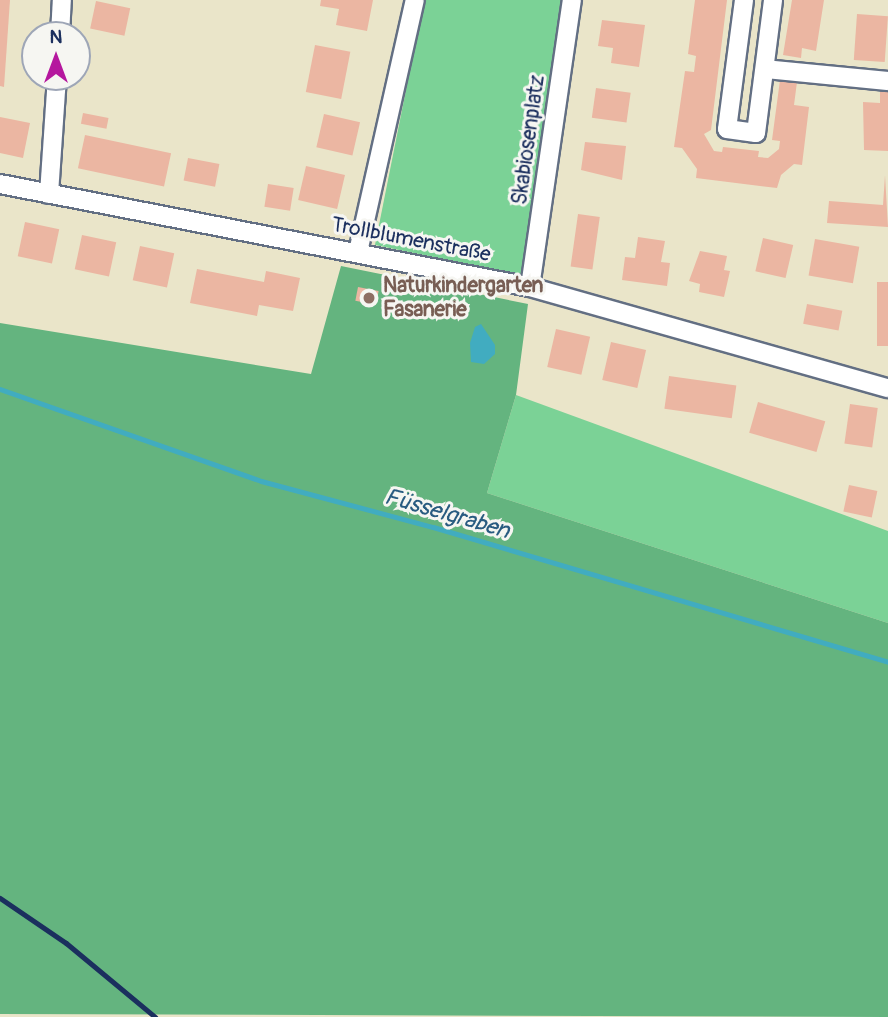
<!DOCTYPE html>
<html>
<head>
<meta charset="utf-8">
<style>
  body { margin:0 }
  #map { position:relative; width:888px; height:1017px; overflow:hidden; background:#eae5c9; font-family:Pangolin,sans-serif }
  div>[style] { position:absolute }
  .green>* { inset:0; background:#7bd296 }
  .forest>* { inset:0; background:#64b47f }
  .water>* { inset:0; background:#41acc0 }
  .stream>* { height:5px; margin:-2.5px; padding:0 2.5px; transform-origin:2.5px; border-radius:2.5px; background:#41acc0 }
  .building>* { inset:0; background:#ebb6a2; transform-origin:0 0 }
  .roads { filter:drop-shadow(2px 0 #636f83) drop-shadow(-2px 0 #636f83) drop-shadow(0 2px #636f83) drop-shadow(0 -2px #636f83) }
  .street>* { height:18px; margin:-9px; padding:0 9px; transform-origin:9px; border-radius:9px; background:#fff }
  .rail>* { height:5px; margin:-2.5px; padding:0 2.5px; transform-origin:2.5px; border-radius:2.5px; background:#1b2f5e }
  .dots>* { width:19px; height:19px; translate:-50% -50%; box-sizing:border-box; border:4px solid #f6f6f2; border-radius:50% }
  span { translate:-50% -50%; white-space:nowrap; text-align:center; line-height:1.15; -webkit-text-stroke:6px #f6f6f2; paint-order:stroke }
  .street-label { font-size:21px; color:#1b2f5e }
  .education-label { font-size:21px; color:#785e54; font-weight:700 }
  .left { translate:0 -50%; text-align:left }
  .water-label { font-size:23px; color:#285b80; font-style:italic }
  .north { position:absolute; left:21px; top:21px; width:70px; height:70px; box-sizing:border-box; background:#f6f6f2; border:2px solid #9ea6b7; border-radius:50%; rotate:0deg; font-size:19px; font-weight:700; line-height:28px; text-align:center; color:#1b2f5e }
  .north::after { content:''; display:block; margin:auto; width:24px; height:32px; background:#b5179e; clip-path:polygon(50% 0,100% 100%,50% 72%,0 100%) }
</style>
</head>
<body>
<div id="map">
  <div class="green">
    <i style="clip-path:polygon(424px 0,567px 0,525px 276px,375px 245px)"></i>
    <i style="clip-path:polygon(516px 395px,888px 531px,888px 623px,487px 493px)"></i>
  </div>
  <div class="forest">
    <i style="clip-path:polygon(341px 266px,528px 304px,516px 395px,487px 493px,888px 623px,888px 1017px,0 1014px,0 323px,311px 374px)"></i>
  </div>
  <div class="water">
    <i style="clip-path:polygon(481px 324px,495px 345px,495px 354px,484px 364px,471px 362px,470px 343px,475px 327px)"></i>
  </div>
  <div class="stream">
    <i style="left:0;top:389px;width:277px;rotate:19.4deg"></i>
    <i style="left:261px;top:481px;width:178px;rotate:15deg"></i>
    <i style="left:433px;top:527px;width:475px;rotate:16.5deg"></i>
  </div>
  <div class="building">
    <i style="clip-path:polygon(0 0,10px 0,4px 87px,0 86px)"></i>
    <i style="clip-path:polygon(321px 0,373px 0,367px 31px,336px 25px,339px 9px,320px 6px)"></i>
    <i style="clip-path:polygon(695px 0,727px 0,711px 130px,704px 134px,714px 151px,722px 152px,723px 147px,759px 151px,758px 157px,768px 158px,779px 149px,780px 141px,772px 140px,780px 80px,797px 82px,794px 105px,809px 107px,802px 165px,794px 164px,781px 175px,777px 188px,696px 178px,697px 169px,682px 148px,674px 147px,685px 71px,694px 72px,696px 56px,688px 54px)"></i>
    <i style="clip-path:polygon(792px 0,824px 0,816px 51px,802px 48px,801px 58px,783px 55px)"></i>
    <i style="left:96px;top:1px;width:35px;height:28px;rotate:12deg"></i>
    <i style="left:857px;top:14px;width:31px;height:46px;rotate:4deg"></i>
    <i style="clip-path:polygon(602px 20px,645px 25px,639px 67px,611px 63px,613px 48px,598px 46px)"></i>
    <i style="left:315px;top:45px;width:36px;height:48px;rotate:11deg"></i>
    <i style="left:596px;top:88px;width:35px;height:30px;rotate:8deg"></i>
    <i style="clip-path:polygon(880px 90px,888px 91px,888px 151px,864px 150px,863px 102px,880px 103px)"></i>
    <i style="left:83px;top:113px;width:26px;height:11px;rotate:11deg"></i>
    <i style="left:324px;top:114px;width:37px;height:34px;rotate:13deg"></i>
    <i style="clip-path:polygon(0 117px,30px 123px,23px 158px,0 153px)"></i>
    <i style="left:85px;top:135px;width:88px;height:34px;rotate:12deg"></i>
    <i style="clip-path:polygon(585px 142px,626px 146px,622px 180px,581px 170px)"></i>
    <i style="left:188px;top:158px;width:32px;height:23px;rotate:11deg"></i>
    <i style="left:306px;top:166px;width:40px;height:35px;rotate:13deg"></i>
    <i style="clip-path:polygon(885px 175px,888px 227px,827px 223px,829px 201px,883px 205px)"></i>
    <i style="left:268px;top:184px;width:26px;height:23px;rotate:9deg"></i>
    <i style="left:578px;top:214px;width:22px;height:53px;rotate:8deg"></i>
    <i style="left:25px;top:222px;width:35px;height:35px;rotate:12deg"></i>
    <i style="left:82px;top:235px;width:35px;height:35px;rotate:12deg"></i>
    <i style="clip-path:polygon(638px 237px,665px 241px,661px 262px,670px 263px,667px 286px,622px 280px,625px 257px,635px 258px)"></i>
    <i style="left:763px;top:238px;width:31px;height:34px;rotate:13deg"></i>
    <i style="left:815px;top:239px;width:45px;height:37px;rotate:10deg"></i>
    <i style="left:140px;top:246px;width:35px;height:35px;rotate:12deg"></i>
    <i style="clip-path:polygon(700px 251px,727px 256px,724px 270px,730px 271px,724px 297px,699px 292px,700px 284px,689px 281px)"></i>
    <i style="clip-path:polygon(197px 269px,264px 282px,266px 271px,300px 278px,293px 311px,259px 305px,257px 316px,190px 303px)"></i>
    <i style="left:877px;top:282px;width:11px;height:64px"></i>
    <i style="left:358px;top:287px;width:21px;height:14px;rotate:11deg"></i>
    <i style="left:807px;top:304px;width:36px;height:20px;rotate:11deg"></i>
    <i style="left:556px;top:329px;width:35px;height:39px;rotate:13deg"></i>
    <i style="left:611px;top:342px;width:36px;height:39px;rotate:13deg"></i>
    <i style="left:669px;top:376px;width:68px;height:33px;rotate:8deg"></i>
    <i style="left:758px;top:402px;width:70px;height:32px;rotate:16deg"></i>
    <i style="left:850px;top:404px;width:28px;height:40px;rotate:8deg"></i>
    <i style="left:849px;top:485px;width:29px;height:27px;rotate:12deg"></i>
  </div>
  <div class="roads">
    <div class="street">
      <i style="left:744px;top:0;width:130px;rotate:97.5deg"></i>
      <i style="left:727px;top:129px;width:29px;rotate:8deg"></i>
      <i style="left:756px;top:133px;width:134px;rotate:-82.7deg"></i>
      <i style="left:60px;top:35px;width:35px;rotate:-87deg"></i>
      <i style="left:765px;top:69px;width:124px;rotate:5.6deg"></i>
      <i style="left:0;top:184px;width:540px;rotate:11deg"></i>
      <i style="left:530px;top:287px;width:372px;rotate:15.8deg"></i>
      <i style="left:49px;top:194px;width:117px;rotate:-86.1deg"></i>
      <i style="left:358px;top:252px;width:258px;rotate:-77.3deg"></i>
      <i style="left:530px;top:287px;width:290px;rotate:-81.7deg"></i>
    </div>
  </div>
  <div class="rail">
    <i style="left:0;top:898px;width:80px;rotate:34.3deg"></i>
    <i style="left:66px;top:943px;width:116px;rotate:39.7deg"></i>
  </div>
  <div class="dots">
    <i style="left:369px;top:298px;background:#8d6e63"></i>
  </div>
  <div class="street-label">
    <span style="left:529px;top:140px;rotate:-82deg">Skabiosenplatz</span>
    <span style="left:411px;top:240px;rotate:11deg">Trollblumenstraße</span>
  </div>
  <div class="education-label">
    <span class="left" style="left:383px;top:298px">Naturkindergarten<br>Fasanerie</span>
  </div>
  <div class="water-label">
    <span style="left:447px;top:514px;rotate:16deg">Füsselgraben</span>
  </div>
  <div class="north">N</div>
</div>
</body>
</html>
